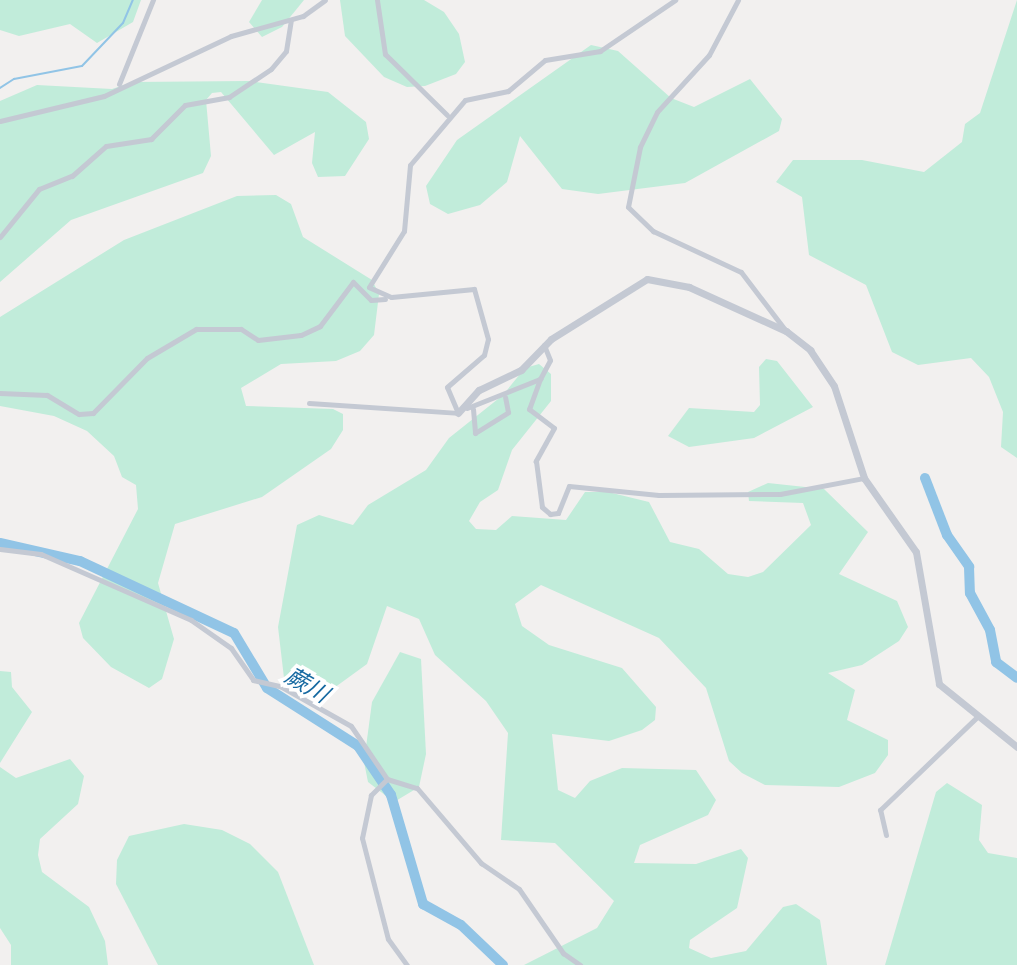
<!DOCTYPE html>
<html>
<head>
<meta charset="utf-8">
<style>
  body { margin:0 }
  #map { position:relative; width:1017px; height:965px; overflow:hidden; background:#f2f0ef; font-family:Quicksand,"Noto Sans JP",sans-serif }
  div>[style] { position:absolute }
  .green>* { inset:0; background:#c1ecda }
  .stream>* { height:2px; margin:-1px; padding:0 1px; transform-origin:1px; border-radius:1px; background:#91c4e6 }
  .river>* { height:10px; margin:-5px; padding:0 5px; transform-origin:5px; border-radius:5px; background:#91c4e6 }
  .minor>* { height:5px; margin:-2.5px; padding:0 2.5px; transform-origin:2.5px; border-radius:2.5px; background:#c4c9d3 }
  .tertiary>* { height:7px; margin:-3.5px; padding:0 3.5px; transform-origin:3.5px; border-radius:3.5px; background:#c4c9d3 }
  span { translate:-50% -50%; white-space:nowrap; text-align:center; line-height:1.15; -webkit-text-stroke:7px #fff; paint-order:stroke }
  .water-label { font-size:23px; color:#1669a1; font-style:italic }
</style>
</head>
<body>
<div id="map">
  <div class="green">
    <i style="clip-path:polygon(0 0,141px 0,133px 22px,97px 43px,70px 24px,19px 36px,0 30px)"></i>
    <i style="clip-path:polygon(262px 0,304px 0,282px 27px,262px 37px,249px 22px)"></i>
    <i style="clip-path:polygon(340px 0,424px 0,444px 12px,459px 34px,465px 62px,456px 74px,425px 86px,407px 87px,384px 77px,345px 36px)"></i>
    <i style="clip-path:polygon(1017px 0,1017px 458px,1001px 447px,1003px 412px,989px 377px,971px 358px,918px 365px,892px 352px,866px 285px,809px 255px,802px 197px,776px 182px,793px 160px,862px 160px,924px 172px,962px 142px,965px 124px,980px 113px)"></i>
    <i style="clip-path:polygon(591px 45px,618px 51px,671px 98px,694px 107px,750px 79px,782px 119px,779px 131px,685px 183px,598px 194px,562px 189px,520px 136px,507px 182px,480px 205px,448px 214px,430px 204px,426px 186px,457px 140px)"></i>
    <i style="clip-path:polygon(248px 81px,328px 92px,366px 122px,369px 139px,345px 176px,318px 177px,312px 163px,315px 132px,274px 155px,221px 92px,212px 93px,206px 100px,211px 156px,203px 173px,71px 220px,0 282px,0 101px,37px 85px,112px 89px,133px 82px)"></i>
    <i style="clip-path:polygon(276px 195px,291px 204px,303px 237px,372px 280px,379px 294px,374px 335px,360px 351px,336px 361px,281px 364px,241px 388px,246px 406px,333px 409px,343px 414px,343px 430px,331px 449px,262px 497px,175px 524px,158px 583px,174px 639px,162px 679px,149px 688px,111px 667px,83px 638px,79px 623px,138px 509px,136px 485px,122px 477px,114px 456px,87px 431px,54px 416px,0 406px,0 317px,124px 240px,237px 196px)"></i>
    <i style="clip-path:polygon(766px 359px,777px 361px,813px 407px,754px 438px,689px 447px,668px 436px,689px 408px,754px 412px,760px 405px,759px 367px)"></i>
    <i style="clip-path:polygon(539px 364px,551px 374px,551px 401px,512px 450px,498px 490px,480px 502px,469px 521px,476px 529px,496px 530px,512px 516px,566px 520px,585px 492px,608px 492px,649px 502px,670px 542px,699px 549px,728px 574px,748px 577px,763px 572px,811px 525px,803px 503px,749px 501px,748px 492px,768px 483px,824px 489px,868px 532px,839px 574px,897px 601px,908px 627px,899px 641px,862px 665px,828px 673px,855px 690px,847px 720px,888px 740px,888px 755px,875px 773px,839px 787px,765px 785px,742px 773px,729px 761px,706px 688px,659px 638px,541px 585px,515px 604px,522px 626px,549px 645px,622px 668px,656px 707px,655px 720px,642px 730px,609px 741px,552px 734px,558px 790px,575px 798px,590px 781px,622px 768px,696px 770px,716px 800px,708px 815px,640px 845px,634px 863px,696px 864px,741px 849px,748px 858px,737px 908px,690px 940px,689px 948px,711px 958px,746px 951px,783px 907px,796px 904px,820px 920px,827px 965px,524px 965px,597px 928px,614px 901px,555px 843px,501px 840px,508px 733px,486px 701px,435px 655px,419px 619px,387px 606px,367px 664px,323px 696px,303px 696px,284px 678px,278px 627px,297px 525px,319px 515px,353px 525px,368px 505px,426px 470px,449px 438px,503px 395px,525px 368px)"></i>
    <i style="clip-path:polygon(400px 652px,421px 659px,426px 754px,419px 787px,394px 802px,368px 782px,364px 762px,372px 702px)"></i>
    <i style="clip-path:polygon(0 671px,11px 672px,12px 687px,32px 712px,0 763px)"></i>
    <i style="clip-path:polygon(70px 759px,84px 776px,78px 804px,40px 839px,38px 855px,42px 872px,89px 907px,105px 941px,108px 965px,11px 965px,11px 945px,0 928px,0 767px,16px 778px)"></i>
    <i style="clip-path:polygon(947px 783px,982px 805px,979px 840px,988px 853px,1017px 858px,1017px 965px,885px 965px,936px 792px)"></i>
    <i style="clip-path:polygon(184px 824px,222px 830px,250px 844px,278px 872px,314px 965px,158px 965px,116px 884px,117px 860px,129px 836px)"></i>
  </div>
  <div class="stream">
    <i style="left:0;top:88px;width:17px;rotate:-33deg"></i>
    <i style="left:14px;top:79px;width:69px;rotate:-10.8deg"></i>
    <i style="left:82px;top:66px;width:59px;rotate:-46.4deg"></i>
    <i style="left:123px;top:23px;width:25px;rotate:-67deg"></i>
  </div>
  <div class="river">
    <i style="left:925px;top:478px;width:61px;rotate:68.9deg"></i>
    <i style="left:947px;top:535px;width:39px;rotate:55deg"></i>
    <i style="left:969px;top:567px;width:26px;rotate:88deg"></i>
    <i style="left:970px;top:593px;width:42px;rotate:61.6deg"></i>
    <i style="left:990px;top:630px;width:33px;rotate:79deg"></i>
    <i style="left:996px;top:662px;width:26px;rotate:37deg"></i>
    <i style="left:0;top:543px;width:82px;rotate:12.7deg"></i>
    <i style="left:80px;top:561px;width:170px;rotate:25.1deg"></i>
    <i style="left:234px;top:633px;width:64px;rotate:59deg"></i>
    <i style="left:267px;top:688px;width:108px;rotate:32.5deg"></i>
    <i style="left:358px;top:746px;width:59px;rotate:56deg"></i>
    <i style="left:391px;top:795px;width:114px;rotate:73.6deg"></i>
    <i style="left:423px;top:904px;width:43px;rotate:28.9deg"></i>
    <i style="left:461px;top:925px;width:58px;rotate:43.6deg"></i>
  </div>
  <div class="minor">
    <i style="left:377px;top:0;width:55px;rotate:81.6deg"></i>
    <i style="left:385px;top:54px;width:87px;rotate:44.5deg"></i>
    <i style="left:738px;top:0;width:62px;rotate:117.8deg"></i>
    <i style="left:709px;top:55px;width:77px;rotate:132.4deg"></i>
    <i style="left:657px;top:112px;width:39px;rotate:116deg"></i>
    <i style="left:640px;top:147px;width:61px;rotate:101.3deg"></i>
    <i style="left:628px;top:207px;width:35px;rotate:44deg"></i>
    <i style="left:653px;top:231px;width:97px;rotate:25deg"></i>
    <i style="left:741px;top:272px;width:74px;rotate:52.7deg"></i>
    <i style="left:119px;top:84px;width:91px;rotate:-68deg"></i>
    <i style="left:0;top:121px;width:107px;rotate:-13.5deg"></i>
    <i style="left:104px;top:96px;width:140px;rotate:-25.3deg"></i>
    <i style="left:231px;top:36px;width:75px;rotate:-15.5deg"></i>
    <i style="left:303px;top:16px;width:27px;rotate:-36deg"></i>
    <i style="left:0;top:237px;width:62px;rotate:-50.9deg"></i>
    <i style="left:39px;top:189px;width:35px;rotate:-22deg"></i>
    <i style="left:72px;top:176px;width:45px;rotate:-41.4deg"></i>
    <i style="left:106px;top:146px;width:46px;rotate:-8.8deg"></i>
    <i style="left:151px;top:139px;width:48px;rotate:-45deg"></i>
    <i style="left:185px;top:105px;width:45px;rotate:-10.3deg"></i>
    <i style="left:229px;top:97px;width:50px;rotate:-33.7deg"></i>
    <i style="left:271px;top:69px;width:23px;rotate:-50deg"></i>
    <i style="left:286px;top:51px;width:30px;rotate:-81deg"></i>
    <i style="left:540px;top:379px;width:21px;rotate:-62deg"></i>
    <i style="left:550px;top:360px;width:16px;rotate:-112deg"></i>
    <i style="left:0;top:393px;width:47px;rotate:2.4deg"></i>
    <i style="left:47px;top:395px;width:37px;rotate:31deg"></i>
    <i style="left:79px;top:414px;width:14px;rotate:-4deg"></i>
    <i style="left:93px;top:413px;width:77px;rotate:-45.5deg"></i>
    <i style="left:147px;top:358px;width:57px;rotate:-30.6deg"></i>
    <i style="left:196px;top:329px;width:45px"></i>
    <i style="left:241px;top:329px;width:20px;rotate:33deg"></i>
    <i style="left:258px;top:340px;width:43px;rotate:-6.6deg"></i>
    <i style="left:301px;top:335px;width:21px;rotate:-25deg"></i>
    <i style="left:320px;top:326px;width:55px;rotate:-53.1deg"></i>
    <i style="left:353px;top:282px;width:25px;rotate:45deg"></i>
    <i style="left:371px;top:300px;width:14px;rotate:-4deg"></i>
    <i style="left:309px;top:403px;width:149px;rotate:3.8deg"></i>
    <i style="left:458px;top:413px;width:28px;rotate:-113deg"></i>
    <i style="left:447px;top:387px;width:49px;rotate:-40.9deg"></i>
    <i style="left:484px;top:355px;width:16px;rotate:-76deg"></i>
    <i style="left:488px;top:339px;width:52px;rotate:-105.6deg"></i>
    <i style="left:474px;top:289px;width:83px;rotate:174.5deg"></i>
    <i style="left:391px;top:297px;width:24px;rotate:-156deg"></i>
    <i style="left:369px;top:287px;width:66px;rotate:-58deg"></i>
    <i style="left:404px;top:231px;width:66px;rotate:-84.8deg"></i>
    <i style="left:410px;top:165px;width:85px;rotate:-49.8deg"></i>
    <i style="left:465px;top:100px;width:44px;rotate:-11.8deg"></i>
    <i style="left:508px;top:91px;width:48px;rotate:-40deg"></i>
    <i style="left:545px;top:60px;width:56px;rotate:-9.3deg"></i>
    <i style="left:600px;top:51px;width:91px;rotate:-34.2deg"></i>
    <i style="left:467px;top:408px;width:79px;rotate:-21.7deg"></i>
    <i style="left:540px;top:379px;width:32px;rotate:110deg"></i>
    <i style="left:529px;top:409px;width:31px;rotate:37deg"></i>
    <i style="left:554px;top:428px;width:38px;rotate:119deg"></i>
    <i style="left:536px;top:461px;width:46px;rotate:82.6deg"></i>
    <i style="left:542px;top:507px;width:11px;rotate:41deg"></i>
    <i style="left:550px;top:514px;width:8px;rotate:-7deg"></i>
    <i style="left:558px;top:513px;width:29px;rotate:-68deg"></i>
    <i style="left:569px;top:486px;width:90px;rotate:5.7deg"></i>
    <i style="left:659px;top:495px;width:121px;rotate:-0.5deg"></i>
    <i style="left:780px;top:494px;width:86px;rotate:-10.8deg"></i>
    <i style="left:473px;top:409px;width:24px;rotate:85deg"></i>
    <i style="left:475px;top:433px;width:39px;rotate:-32deg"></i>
    <i style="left:508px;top:412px;width:15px;rotate:-101deg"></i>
    <i style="left:0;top:549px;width:41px;rotate:7deg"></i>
    <i style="left:41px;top:554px;width:164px;rotate:23.7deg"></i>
    <i style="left:191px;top:620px;width:49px;rotate:35deg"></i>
    <i style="left:231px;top:648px;width:39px;rotate:55deg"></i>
    <i style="left:253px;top:680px;width:28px;rotate:13deg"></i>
    <i style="left:280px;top:686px;width:81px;rotate:29.4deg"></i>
    <i style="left:351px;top:726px;width:64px;rotate:55.8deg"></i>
    <i style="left:387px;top:779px;width:31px;rotate:17deg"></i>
    <i style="left:417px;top:788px;width:99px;rotate:49.5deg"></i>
    <i style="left:481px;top:863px;width:46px;rotate:34.4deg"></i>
    <i style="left:519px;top:889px;width:78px;rotate:55.5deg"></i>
    <i style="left:563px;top:953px;width:21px;rotate:35deg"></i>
    <i style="left:387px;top:779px;width:23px;rotate:135deg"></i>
    <i style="left:371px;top:795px;width:44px;rotate:101.8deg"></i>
    <i style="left:362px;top:838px;width:104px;rotate:75.6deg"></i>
    <i style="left:388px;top:939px;width:32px;rotate:54deg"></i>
    <i style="left:886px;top:835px;width:26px;rotate:-103deg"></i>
    <i style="left:880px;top:810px;width:136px;rotate:-43.8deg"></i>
  </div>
  <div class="tertiary">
    <i style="left:458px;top:413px;width:31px;rotate:-48deg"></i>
    <i style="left:479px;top:390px;width:47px;rotate:-25.5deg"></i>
    <i style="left:521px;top:370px;width:43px;rotate:-45.9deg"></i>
    <i style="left:551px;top:339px;width:113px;rotate:-32deg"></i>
    <i style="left:647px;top:279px;width:43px;rotate:10.8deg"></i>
    <i style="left:689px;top:287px;width:107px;rotate:24.4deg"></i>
    <i style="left:786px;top:331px;width:31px;rotate:38deg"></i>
    <i style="left:810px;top:350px;width:43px;rotate:56.3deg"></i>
    <i style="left:834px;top:386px;width:97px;rotate:71.9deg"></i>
    <i style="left:864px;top:478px;width:90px;rotate:54.9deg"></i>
    <i style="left:916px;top:552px;width:134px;rotate:80.1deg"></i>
    <i style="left:939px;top:684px;width:100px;rotate:38.9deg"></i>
  </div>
  <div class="water-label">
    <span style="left:307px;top:685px;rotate:30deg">蕨川</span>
  </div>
</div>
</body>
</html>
